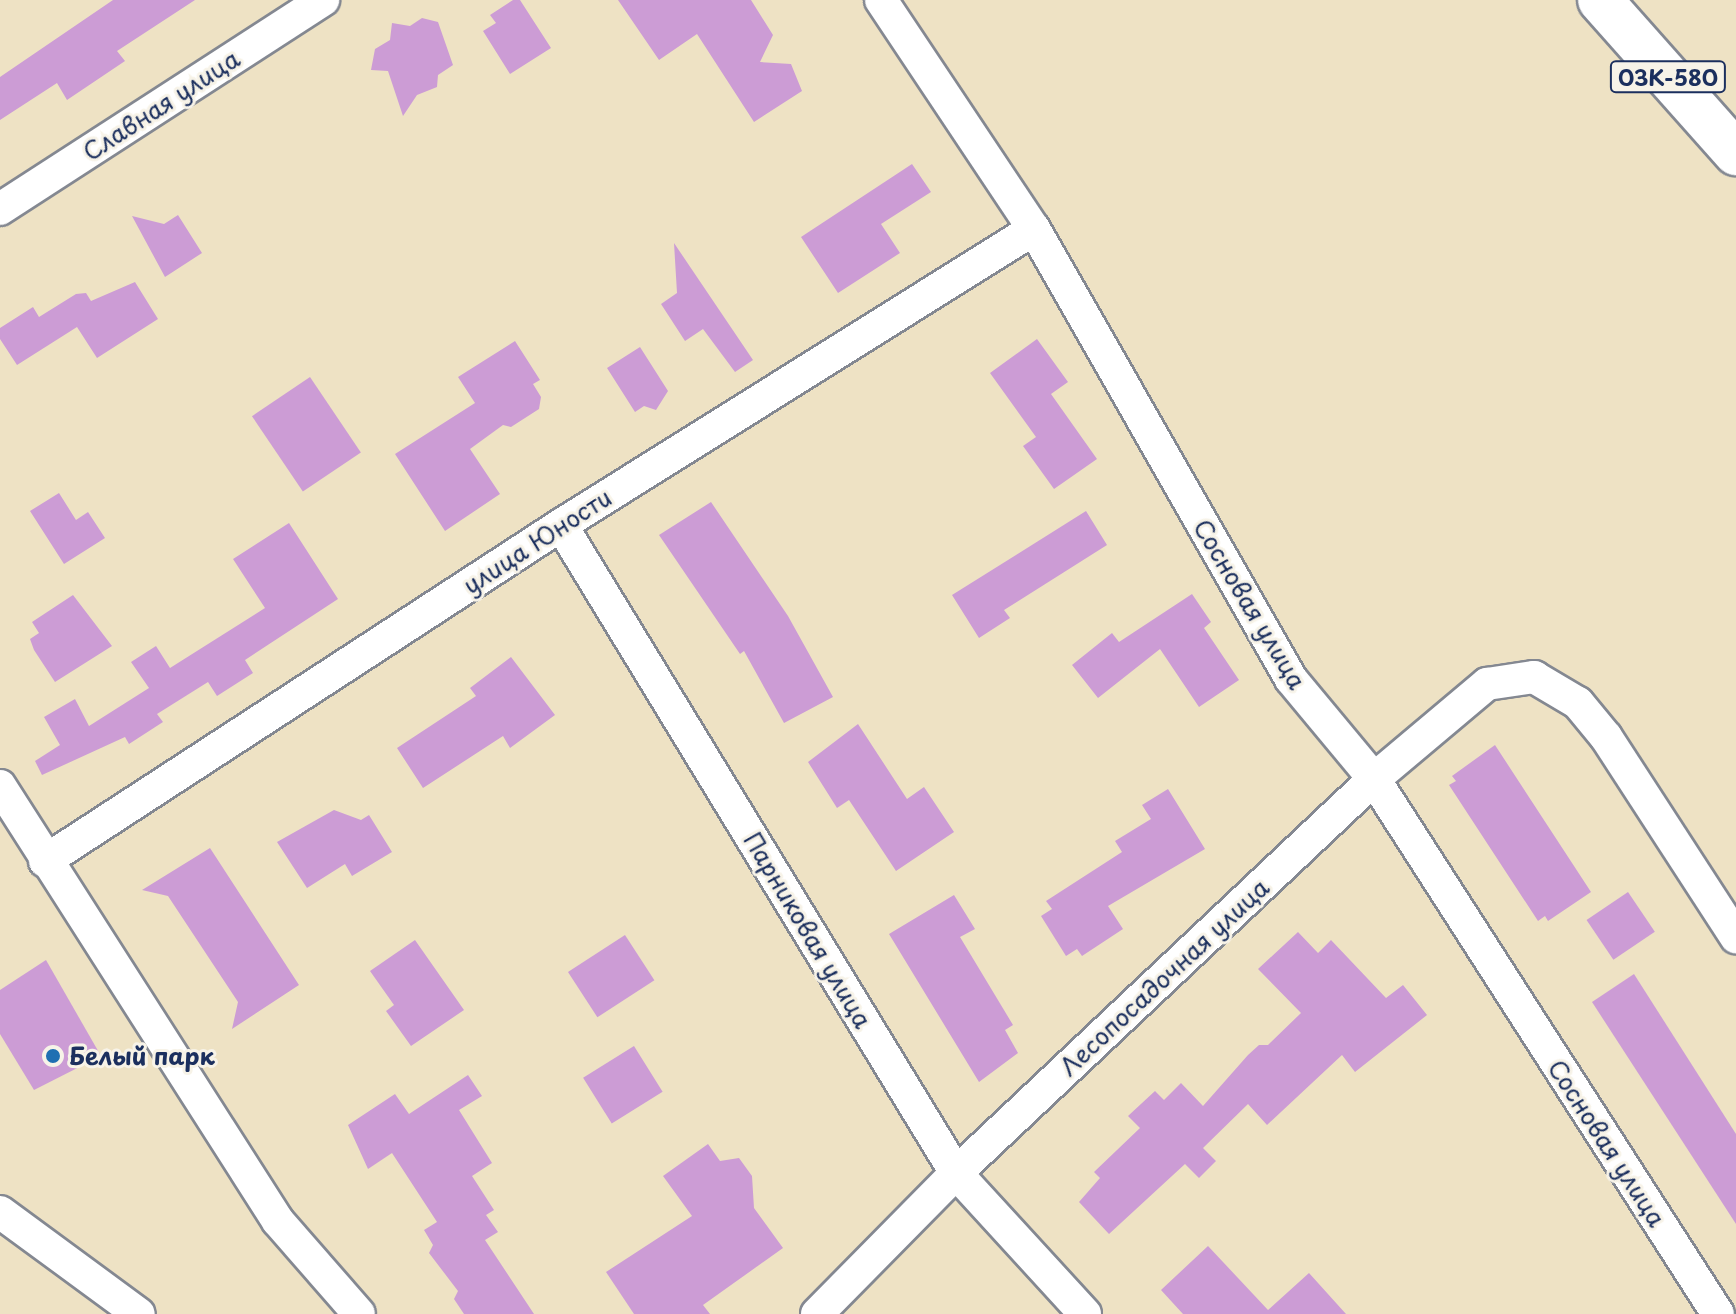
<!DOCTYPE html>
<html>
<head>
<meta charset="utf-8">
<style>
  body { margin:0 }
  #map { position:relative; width:1736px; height:1314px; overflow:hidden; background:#eee2c4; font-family:"Playpen Sans",sans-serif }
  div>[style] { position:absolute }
  .building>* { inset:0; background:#cc9cd5; transform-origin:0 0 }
  .roads { filter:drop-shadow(2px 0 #848891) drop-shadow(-2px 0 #848891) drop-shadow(0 2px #848891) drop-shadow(0 -2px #848891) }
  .street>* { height:32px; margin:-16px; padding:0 16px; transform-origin:16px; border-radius:16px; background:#fff }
  .highway>* { height:44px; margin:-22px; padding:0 22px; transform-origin:22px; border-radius:22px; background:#fff }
  .dots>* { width:22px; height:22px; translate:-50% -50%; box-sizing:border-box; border:4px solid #f7f3e8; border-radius:50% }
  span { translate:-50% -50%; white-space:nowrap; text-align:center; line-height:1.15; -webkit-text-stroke:6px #f7f3e8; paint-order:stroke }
  .shield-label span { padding:2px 6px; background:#f7f3e8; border:2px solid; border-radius:6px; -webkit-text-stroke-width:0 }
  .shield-label { font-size:22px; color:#1b2f5e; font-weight:700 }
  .street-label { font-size:24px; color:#1b2f5e }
  .poi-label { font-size:24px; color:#1b2f5e; font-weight:700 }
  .left { translate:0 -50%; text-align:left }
</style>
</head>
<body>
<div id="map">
  <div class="building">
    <i style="clip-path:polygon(113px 0,195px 0,117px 51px,125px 61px,67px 100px,57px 83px,0 120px,0 77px)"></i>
    <i style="clip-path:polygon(513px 0,520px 0,551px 48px,510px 74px,483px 31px,496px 23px,490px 15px)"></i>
    <i style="clip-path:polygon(618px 0,751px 0,773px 35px,760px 62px,791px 64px,802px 91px,754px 122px,697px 34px,659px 60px)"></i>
    <i style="clip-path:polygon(422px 18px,438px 22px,453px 65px,438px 75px,437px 87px,417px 95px,403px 116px,388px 71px,371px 70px,375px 49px,390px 40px,392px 23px,410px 26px)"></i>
    <i style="clip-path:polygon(912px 164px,931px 192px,881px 224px,900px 253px,838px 293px,801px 237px)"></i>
    <i style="clip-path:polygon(178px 215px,202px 253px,165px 277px,132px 216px,164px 224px)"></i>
    <i style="clip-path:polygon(674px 243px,753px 360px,735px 372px,703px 329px,685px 341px,661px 304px,677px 293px)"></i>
    <i style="clip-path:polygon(135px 282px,158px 319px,97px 358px,77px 327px,17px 365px,0 339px,0 328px,33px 307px,39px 317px,76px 294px,86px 293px,91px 301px)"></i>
    <i style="clip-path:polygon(1037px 339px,1068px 382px,1051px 394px,1097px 459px,1054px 489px,1023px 446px,1036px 437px,990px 373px)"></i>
    <i style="clip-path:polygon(515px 341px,540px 380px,533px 384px,541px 397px,539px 409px,511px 427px,503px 425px,470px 449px,500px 494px,445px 531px,395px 454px,475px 403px,458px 377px)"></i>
    <i style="clip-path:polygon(640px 347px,668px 391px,656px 410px,644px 406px,635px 412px,607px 368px)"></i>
    <i style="left:310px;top:377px;width:91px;height:70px;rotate:56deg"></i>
    <i style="clip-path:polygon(59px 493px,76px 520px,88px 512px,105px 538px,64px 564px,30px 511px)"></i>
    <i style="clip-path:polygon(711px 502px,788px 616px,833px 697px,784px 723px,744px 651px,740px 654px,659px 535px)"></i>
    <i style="clip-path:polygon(1086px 511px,1107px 545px,1004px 610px,1010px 618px,979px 638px,952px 595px)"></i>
    <i style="clip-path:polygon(289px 523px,338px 599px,245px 660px,253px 673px,217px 696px,208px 682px,157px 714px,163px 722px,129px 744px,125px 737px,42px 775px,35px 761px,60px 745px,44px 717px,75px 699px,89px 726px,149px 688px,131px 662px,156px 646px,170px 668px,265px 608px,233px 559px)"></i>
    <i style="clip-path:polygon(1192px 594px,1211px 622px,1204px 628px,1239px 680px,1199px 707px,1160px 649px,1098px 698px,1072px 665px,1112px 633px,1119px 642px)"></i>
    <i style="clip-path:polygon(73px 595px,112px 646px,55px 682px,34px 650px,30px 639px,39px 633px,32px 622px)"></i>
    <i style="clip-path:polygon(511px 657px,555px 715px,510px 748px,503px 736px,423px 788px,397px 748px,476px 696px,470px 688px)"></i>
    <i style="clip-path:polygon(858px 724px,907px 799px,924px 787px,954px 832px,896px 871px,849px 800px,837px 808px,808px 762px)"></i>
    <i style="clip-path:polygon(1495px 745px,1591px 892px,1548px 921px,1545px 916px,1538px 921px,1449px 785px,1456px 781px,1452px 776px)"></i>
    <i style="clip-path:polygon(1168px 789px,1205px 849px,1108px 906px,1123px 929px,1082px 956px,1077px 949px,1066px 956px,1041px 916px,1052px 909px,1046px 901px,1122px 852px,1115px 841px,1151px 819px,1142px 805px)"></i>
    <i style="clip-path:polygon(334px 810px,361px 820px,369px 815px,392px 852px,352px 876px,345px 864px,307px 888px,277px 842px)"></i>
    <i style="clip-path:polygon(210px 848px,299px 985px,232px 1029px,238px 1002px,168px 896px,142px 890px)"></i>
    <i style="left:1628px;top:892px;width:48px;height:50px;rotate:56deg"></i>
    <i style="clip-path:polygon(954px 895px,975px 929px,960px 937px,1013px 1025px,1005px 1030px,1018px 1053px,979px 1082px,889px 934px)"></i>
    <i style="clip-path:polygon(1298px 932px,1318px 953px,1331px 940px,1386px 998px,1403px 985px,1427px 1015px,1355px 1072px,1342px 1055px,1267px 1125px,1248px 1104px,1203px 1148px,1216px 1161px,1199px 1178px,1185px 1164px,1109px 1234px,1079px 1202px,1100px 1178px,1094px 1172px,1140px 1128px,1128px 1116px,1155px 1091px,1164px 1100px,1181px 1083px,1203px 1106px,1248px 1055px,1259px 1045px,1268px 1045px,1301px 1013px,1258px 969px)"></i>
    <i style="left:625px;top:935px;width:54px;height:68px;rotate:57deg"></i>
    <i style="clip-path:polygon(415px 940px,464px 1010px,411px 1046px,386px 1011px,394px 1005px,370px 971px)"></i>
    <i style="clip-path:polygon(46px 960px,101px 1056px,34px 1090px,0 1034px,0 990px)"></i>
    <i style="clip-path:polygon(1634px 974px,1736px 1134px,1736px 1224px,1592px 1002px)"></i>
    <i style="left:634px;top:1046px;width:54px;height:60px;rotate:58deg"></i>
    <i style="clip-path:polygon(468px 1075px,482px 1096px,459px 1110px,492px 1163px,472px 1176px,494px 1210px,486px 1215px,498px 1232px,485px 1240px,534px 1314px,464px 1314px,454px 1299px,458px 1291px,429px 1253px,433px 1245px,424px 1230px,437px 1222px,392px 1153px,368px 1169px,348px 1125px,395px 1094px,409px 1114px)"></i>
    <i style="clip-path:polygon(708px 1144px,720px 1161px,739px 1158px,752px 1176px,754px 1208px,783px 1248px,703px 1305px,710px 1314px,634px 1314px,606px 1272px,692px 1216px,663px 1176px)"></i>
    <i style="clip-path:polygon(1208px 1246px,1268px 1310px,1309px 1273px,1346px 1314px,1183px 1314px,1161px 1290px)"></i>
  </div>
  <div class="roads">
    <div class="street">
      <i style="left:881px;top:0;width:275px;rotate:56.3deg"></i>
      <i style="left:1034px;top:229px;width:518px;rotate:60.27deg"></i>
      <i style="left:1291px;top:679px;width:130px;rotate:50.3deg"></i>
      <i style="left:1374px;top:779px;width:636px;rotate:57.26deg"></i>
      <i style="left:0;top:209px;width:385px;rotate:-32.9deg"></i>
      <i style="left:561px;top:525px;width:759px;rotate:58.63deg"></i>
      <i style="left:956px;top:1173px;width:191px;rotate:47.5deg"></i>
      <i style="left:0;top:786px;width:516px;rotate:57.42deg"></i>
      <i style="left:278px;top:1221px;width:123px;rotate:48.9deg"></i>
      <i style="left:45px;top:861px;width:616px;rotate:-33.07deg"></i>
      <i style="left:561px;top:525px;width:558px;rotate:-32.04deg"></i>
      <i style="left:0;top:1212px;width:172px;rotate:36.3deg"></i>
      <i style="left:817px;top:1314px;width:198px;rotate:-45.4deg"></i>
      <i style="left:956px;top:1173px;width:574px;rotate:-43.31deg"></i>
      <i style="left:1374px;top:779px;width:148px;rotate:-40.1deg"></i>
      <i style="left:1487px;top:684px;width:48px;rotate:-8.5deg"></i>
      <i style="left:1534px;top:677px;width:51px;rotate:30.6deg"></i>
      <i style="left:1578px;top:703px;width:44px;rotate:50.5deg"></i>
      <i style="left:1606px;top:737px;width:239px;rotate:57deg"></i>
    </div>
    <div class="highway">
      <i style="left:1600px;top:0;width:205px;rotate:48.4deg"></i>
    </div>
  </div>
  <div class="dots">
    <i style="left:53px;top:1056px;background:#1f6fb2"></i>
  </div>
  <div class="shield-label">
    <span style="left:1668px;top:77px">03К-580</span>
  </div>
  <div class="street-label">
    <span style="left:161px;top:105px;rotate:-33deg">Славная улица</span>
    <span style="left:537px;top:541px;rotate:-33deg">улица Юности</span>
    <span style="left:1250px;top:604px;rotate:59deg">Сосновая улица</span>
    <span style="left:808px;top:930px;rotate:59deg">Парниковая улица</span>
    <span style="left:1164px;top:977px;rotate:-43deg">Лесопосадочная улица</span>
    <span style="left:1607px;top:1143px;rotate:57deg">Сосновая улица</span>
  </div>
  <div class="poi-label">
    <span class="left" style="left:69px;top:1056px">Белый парк</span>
  </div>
</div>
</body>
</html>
